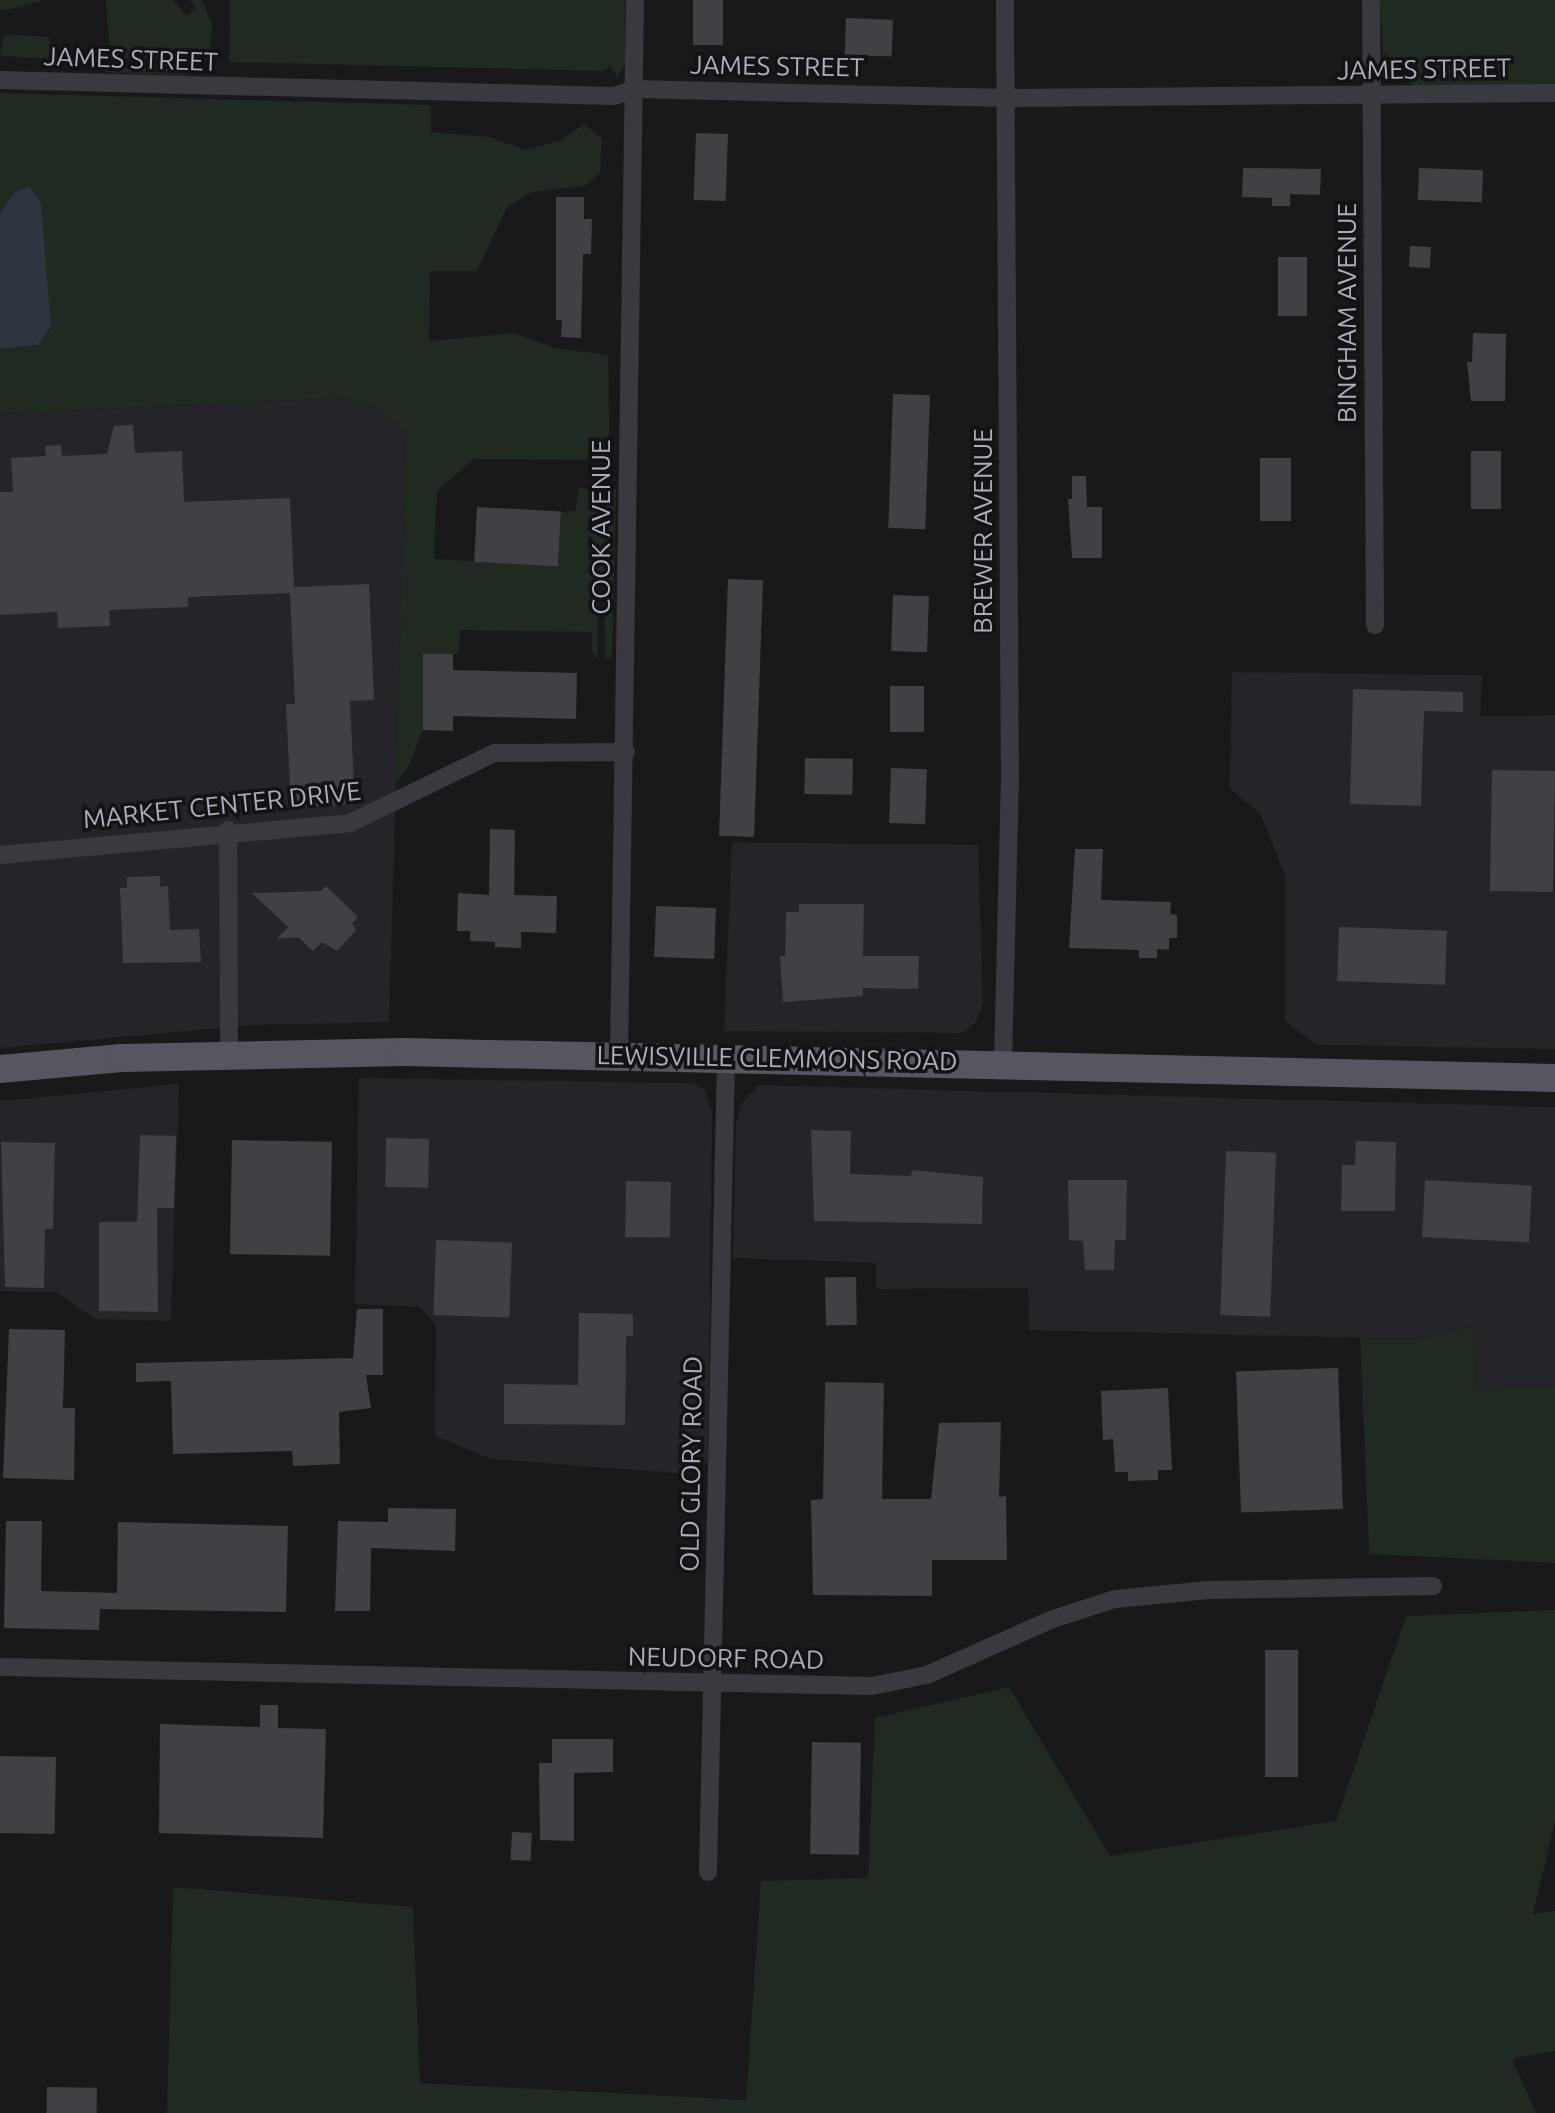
<!DOCTYPE html>
<html>
<head>
<meta charset="utf-8">
<style>
  body { margin:0 }
  #map { position:relative; width:1555px; height:2113px; overflow:hidden; background:#19181b; font-family:Ubuntu,sans-serif }
  div>[style] { position:absolute }
  .built>* { inset:0; background:#252428 }
  .green>* { inset:0; background:#202922 }
  .water>* { inset:0; background:#2d3640 }
  .building>* { inset:0; background:#404045; transform-origin:0 0 }
  .minor>* { height:18px; margin:-9px; padding:0 9px; transform-origin:9px; border-radius:9px; background:#393a40 }
  .primary>* { height:28px; margin:-14px; padding:0 14px; transform-origin:14px; border-radius:14px; background:#55565f }
  span { translate:-50% -50%; white-space:nowrap; text-align:center; line-height:1.15; -webkit-text-stroke:7px #131316; paint-order:stroke }
  .street-label { font-size:26px; color:#aaaebb }
</style>
</head>
<body>
<div id="map">
  <div class="built">
    <i style="clip-path:polygon(342px 398px,378px 407px,406px 434px,389px 1022px,255px 1025px,0 1048px,0 414px)"></i>
    <i style="clip-path:polygon(1232px 672px,1482px 675px,1480px 716px,1555px 715px,1555px 1049px,1317px 1045px,1285px 1021px,1285px 876px,1261px 815px,1230px 788px)"></i>
    <i style="clip-path:polygon(732px 842px,978px 845px,983px 1005px,975px 1023px,962px 1033px,724px 1031px)"></i>
    <i style="clip-path:polygon(359px 1078px,693px 1083px,704px 1089px,712px 1113px,708px 1462px,687px 1474px,491px 1459px,435px 1436px,436px 1324px,419px 1307px,355px 1304px)"></i>
    <i style="clip-path:polygon(179px 1084px,171px 1321px,95px 1319px,56px 1292px,0 1291px,0 1101px)"></i>
    <i style="clip-path:polygon(759px 1085px,1555px 1107px,1555px 1390px,1475px 1395px,1473px 1326px,1416px 1339px,1029px 1330px,1028px 1288px,876px 1289px,876px 1263px,733px 1258px,736px 1122px,742px 1103px)"></i>
  </div>
  <div class="green">
    <i style="clip-path:polygon(0 0,45px 0,7px 10px,0 9px)"></i>
    <i style="clip-path:polygon(106px 0,173px 0,187px 16px,196px 7px,189px 0,202px 0,212px 23px,210px 60px,110px 58px)"></i>
    <i style="clip-path:polygon(230px 0,625px 0,625px 65px,617px 77px,610px 66px,603px 71px,229px 62px)"></i>
    <i style="clip-path:polygon(1380px 0,1555px 0,1555px 86px,1419px 87px,1397px 78px,1383px 56px)"></i>
    <i style="clip-path:polygon(4px 34px,49px 37px,55px 59px,0 56px)"></i>
    <i style="clip-path:polygon(104px 65px,206px 70px,186px 75px,110px 73px,99px 69px)"></i>
    <i style="clip-path:polygon(0 93px,431px 105px,431px 132px,489px 137px,526px 150px,559px 141px,584px 124px,602px 138px,600px 173px,585px 186px,532px 192px,507px 207px,477px 271px,430px 271px,429px 341px,514px 333px,555px 348px,608px 355px,610px 460px,474px 459px,437px 491px,434px 559px,558px 566px,561px 512px,576px 511px,578px 488px,616px 489px,612px 658px,605px 659px,604px 585px,598px 585px,598px 659px,592px 653px,592px 632px,460px 630px,459px 654px,423px 654px,423px 730px,408px 768px,396px 782px,406px 434px,378px 407px,342px 398px,0 414px,0 349px,38px 345px,51px 327px,15px 192px,0 214px)"></i>
    <i style="clip-path:polygon(1473px 1326px,1475px 1390px,1555px 1387px,1555px 1563px,1369px 1554px,1360px 1338px,1416px 1339px)"></i>
    <i style="clip-path:polygon(1555px 1610px,1555px 1821px,1533px 1914px,1555px 1911px,1555px 2051px,1512px 2059px,1536px 2113px,167px 2113px,173px 1887px,413px 1907px,420px 2083px,746px 2100px,761px 1881px,868px 1878px,875px 1718px,1009px 1687px,1110px 1856px,1336px 1821px,1406px 1616px)"></i>
  </div>
  <div class="water">
    <i style="clip-path:polygon(29px 187px,41px 203px,51px 327px,38px 345px,0 349px,0 214px,15px 192px)"></i>
  </div>
  <div class="building">
    <i style="left:693px;top:0;width:30px;height:45px"></i>
    <i style="left:846px;top:18px;width:47px;height:37px;rotate:2deg"></i>
    <i style="left:696px;top:133px;width:32px;height:67px;rotate:2deg"></i>
    <i style="clip-path:polygon(1243px 168px,1321px 169px,1320px 195px,1290px 194px,1290px 206px,1272px 206px,1272px 198px,1242px 197px)"></i>
    <i style="left:1419px;top:168px;width:64px;height:32px;rotate:2deg"></i>
    <i style="clip-path:polygon(556px 197px,584px 197px,584px 219px,592px 219px,591px 254px,583px 254px,581px 338px,561px 337px,562px 320px,556px 320px)"></i>
    <i style="left:1410px;top:246px;width:21px;height:21px;rotate:3deg"></i>
    <i style="left:1278px;top:257px;width:29px;height:59px"></i>
    <i style="clip-path:polygon(1473px 333px,1506px 334px,1505px 401px,1471px 401px,1467px 362px,1472px 362px)"></i>
    <i style="left:893px;top:394px;width:37px;height:134px;rotate:2deg"></i>
    <i style="clip-path:polygon(133px 425px,135px 453px,182px 451px,184px 502px,290px 498px,294px 587px,369px 584px,374px 700px,350px 701px,354px 785px,344px 785px,345px 805px,291px 807px,286px 704px,295px 704px,290px 593px,188px 597px,188px 607px,109px 610px,110px 626px,58px 628px,57px 612px,0 615px,0 492px,13px 492px,11px 458px,46px 456px,45px 446px,61px 445px,62px 456px,107px 454px,114px 426px)"></i>
    <i style="left:1471px;top:451px;width:30px;height:58px"></i>
    <i style="left:1260px;top:458px;width:31px;height:63px"></i>
    <i style="clip-path:polygon(1072px 476px,1086px 476px,1087px 507px,1102px 507px,1102px 558px,1072px 558px,1068px 499px,1072px 499px)"></i>
    <i style="left:477px;top:507px;width:84px;height:55px;rotate:3deg"></i>
    <i style="left:728px;top:579px;width:35px;height:257px;rotate:2deg"></i>
    <i style="left:893px;top:595px;width:36px;height:56px;rotate:2deg"></i>
    <i style="clip-path:polygon(423px 654px,453px 654px,453px 670px,577px 673px,576px 719px,453px 716px,453px 731px,423px 730px)"></i>
    <i style="left:890px;top:686px;width:34px;height:46px"></i>
    <i style="clip-path:polygon(1353px 689px,1463px 692px,1463px 712px,1424px 711px,1421px 806px,1350px 804px)"></i>
    <i style="left:805px;top:758px;width:48px;height:36px;rotate:1deg"></i>
    <i style="left:891px;top:768px;width:36px;height:55px;rotate:2deg"></i>
    <i style="left:1492px;top:770px;width:63px;height:121px;rotate:1deg"></i>
    <i style="clip-path:polygon(490px 829px,515px 830px,514px 895px,557px 896px,556px 933px,521px 932px,521px 948px,495px 947px,495px 942px,470px 941px,470px 931px,457px 931px,458px 893px,489px 895px)"></i>
    <i style="clip-path:polygon(1075px 849px,1103px 849px,1101px 900px,1171px 902px,1170px 914px,1177px 915px,1177px 938px,1169px 938px,1169px 950px,1157px 949px,1157px 958px,1139px 958px,1139px 950px,1069px 948px)"></i>
    <i style="clip-path:polygon(160px 876px,160px 887px,168px 886px,170px 930px,199px 929px,201px 962px,123px 963px,120px 888px,127px 888px,127px 877px)"></i>
    <i style="clip-path:polygon(326px 886px,358px 917px,352px 923px,356px 930px,337px 951px,322px 942px,313px 951px,298px 937px,277px 939px,288px 927px,252px 893px,321px 891px)"></i>
    <i style="clip-path:polygon(799px 904px,864px 904px,863px 956px,919px 956px,918px 989px,863px 988px,863px 996px,783px 1002px,780px 956px,785px 956px,786px 912px,799px 912px)"></i>
    <i style="left:656px;top:906px;width:60px;height:51px;rotate:2deg"></i>
    <i style="left:1339px;top:927px;width:108px;height:54px;rotate:2deg"></i>
    <i style="clip-path:polygon(811px 1130px,851px 1131px,850px 1174px,911px 1176px,912px 1170px,983px 1177px,982px 1224px,814px 1221px)"></i>
    <i style="clip-path:polygon(140px 1135px,176px 1136px,174px 1208px,157px 1208px,158px 1312px,99px 1311px,99px 1222px,137px 1222px)"></i>
    <i style="left:386px;top:1138px;width:43px;height:49px;rotate:1deg"></i>
    <i style="left:232px;top:1140px;width:100px;height:114px;rotate:1deg"></i>
    <i style="clip-path:polygon(1356px 1141px,1396px 1142px,1395px 1211px,1341px 1211px,1342px 1165px,1355px 1165px)"></i>
    <i style="clip-path:polygon(1px 1142px,55px 1143px,53px 1229px,45px 1229px,44px 1288px,5px 1287px)"></i>
    <i style="left:1226px;top:1151px;width:50px;height:164px;rotate:2deg"></i>
    <i style="clip-path:polygon(1068px 1180px,1127px 1180px,1126px 1240px,1115px 1240px,1114px 1270px,1085px 1270px,1083px 1241px,1069px 1240px)"></i>
    <i style="left:1425px;top:1180px;width:107px;height:57px;rotate:3deg"></i>
    <i style="left:626px;top:1181px;width:45px;height:56px;rotate:1deg"></i>
    <i style="left:436px;top:1240px;width:76px;height:75px;rotate:2deg"></i>
    <i style="left:856px;top:1277px;width:48px;height:31px;rotate:89deg"></i>
    <i style="clip-path:polygon(357px 1309px,383px 1309px,383px 1375px,366px 1375px,371px 1408px,339px 1412px,340px 1464px,293px 1466px,292px 1451px,173px 1454px,171px 1381px,136px 1382px,136px 1363px,353px 1358px)"></i>
    <i style="clip-path:polygon(579px 1313px,633px 1314px,633px 1336px,626px 1336px,625px 1425px,504px 1424px,504px 1384px,578px 1385px)"></i>
    <i style="clip-path:polygon(9px 1329px,65px 1330px,63px 1408px,75px 1408px,74px 1480px,3px 1478px)"></i>
    <i style="left:1338px;top:1368px;width:141px;height:102px;rotate:88deg"></i>
    <i style="clip-path:polygon(825px 1382px,884px 1383px,882px 1499px,931px 1499px,939px 1423px,1001px 1422px,999px 1497px,1006px 1496px,1007px 1560px,932px 1560px,932px 1596px,813px 1595px,811px 1500px,823px 1499px)"></i>
    <i style="clip-path:polygon(1168px 1388px,1172px 1470px,1158px 1470px,1158px 1480px,1128px 1481px,1128px 1472px,1115px 1472px,1113px 1439px,1103px 1440px,1101px 1391px)"></i>
    <i style="clip-path:polygon(388px 1508px,456px 1509px,455px 1551px,371px 1548px,370px 1611px,335px 1611px,338px 1521px,388px 1522px)"></i>
    <i style="clip-path:polygon(6px 1521px,42px 1521px,41px 1591px,117px 1593px,118px 1522px,288px 1526px,286px 1612px,100px 1609px,99px 1630px,4px 1628px)"></i>
    <i style="left:1265px;top:1650px;width:33px;height:127px"></i>
    <i style="clip-path:polygon(260px 1705px,278px 1705px,278px 1728px,326px 1729px,323px 1838px,159px 1833px,160px 1724px,260px 1727px)"></i>
    <i style="clip-path:polygon(552px 1739px,613px 1739px,613px 1772px,574px 1773px,574px 1841px,540px 1840px,539px 1763px,552px 1763px)"></i>
    <i style="left:812px;top:1742px;width:49px;height:112px;rotate:1deg"></i>
    <i style="left:0;top:1756px;width:56px;height:77px;rotate:1deg"></i>
    <i style="left:512px;top:1832px;width:20px;height:28px;rotate:3deg"></i>
    <i style="left:47px;top:2087px;width:50px;height:26px;rotate:1deg"></i>
  </div>
  <div class="minor">
    <i style="left:1371px;top:0;width:625px;rotate:89.63deg"></i>
    <i style="left:0;top:80px;width:614px;rotate:1.49deg"></i>
    <i style="left:614px;top:96px;width:21px;rotate:-19deg"></i>
    <i style="left:634px;top:89px;width:373px;rotate:1.4deg"></i>
    <i style="left:1007px;top:98px;width:548px;rotate:-0.52deg"></i>
    <i style="left:228px;top:830px;width:224px;rotate:89.7deg"></i>
    <i style="left:0;top:855px;width:351px;rotate:-5.2deg"></i>
    <i style="left:350px;top:823px;width:160px;rotate:-25.9deg"></i>
    <i style="left:494px;top:753px;width:132px;rotate:-0.4deg"></i>
    <i style="left:619px;top:1054px;width:1054px;rotate:-89.13deg"></i>
    <i style="left:1003px;top:1063px;width:279px;rotate:-88.6deg"></i>
    <i style="left:1010px;top:784px;width:784px;rotate:-90.37deg"></i>
    <i style="left:0;top:1667px;width:872px;rotate:1.25deg"></i>
    <i style="left:872px;top:1686px;width:56px;rotate:-11.3deg"></i>
    <i style="left:927px;top:1675px;width:138px;rotate:-24deg"></i>
    <i style="left:1053px;top:1619px;width:65px;rotate:-17.9deg"></i>
    <i style="left:1115px;top:1599px;width:94px;rotate:-5.5deg"></i>
    <i style="left:1209px;top:1590px;width:224px;rotate:-1deg"></i>
    <i style="left:708px;top:1872px;width:815px;rotate:-88.73deg"></i>
  </div>
  <div class="primary">
    <i style="left:0;top:1069px;width:122px;rotate:-5.2deg"></i>
    <i style="left:122px;top:1058px;width:282px;rotate:-1.2deg"></i>
    <i style="left:404px;top:1052px;width:1151px;rotate:1.29deg"></i>
  </div>
  <div class="street-label">
    <span style="left:131px;top:59px;rotate:2deg">JAMES STREET</span>
    <span style="left:777px;top:66px;rotate:1deg">JAMES STREET</span>
    <span style="left:1424px;top:69px;rotate:-1deg">JAMES STREET</span>
    <span style="left:1347px;top:313px;rotate:-90deg">BINGHAM AVENUE</span>
    <span style="left:601px;top:527px;rotate:-90deg">COOK AVENUE</span>
    <span style="left:983px;top:531px;rotate:-90deg">BREWER AVENUE</span>
    <span style="left:222px;top:805px;rotate:-6deg">MARKET CENTER DRIVE</span>
    <span style="left:777px;top:1058px;rotate:1deg">LEWISVILLE CLEMMONS ROAD</span>
    <span style="left:691px;top:1464px;rotate:-89deg">OLD GLORY ROAD</span>
    <span style="left:726px;top:1658px;rotate:1deg">NEUDORF ROAD</span>
  </div>
</div>
</body>
</html>
